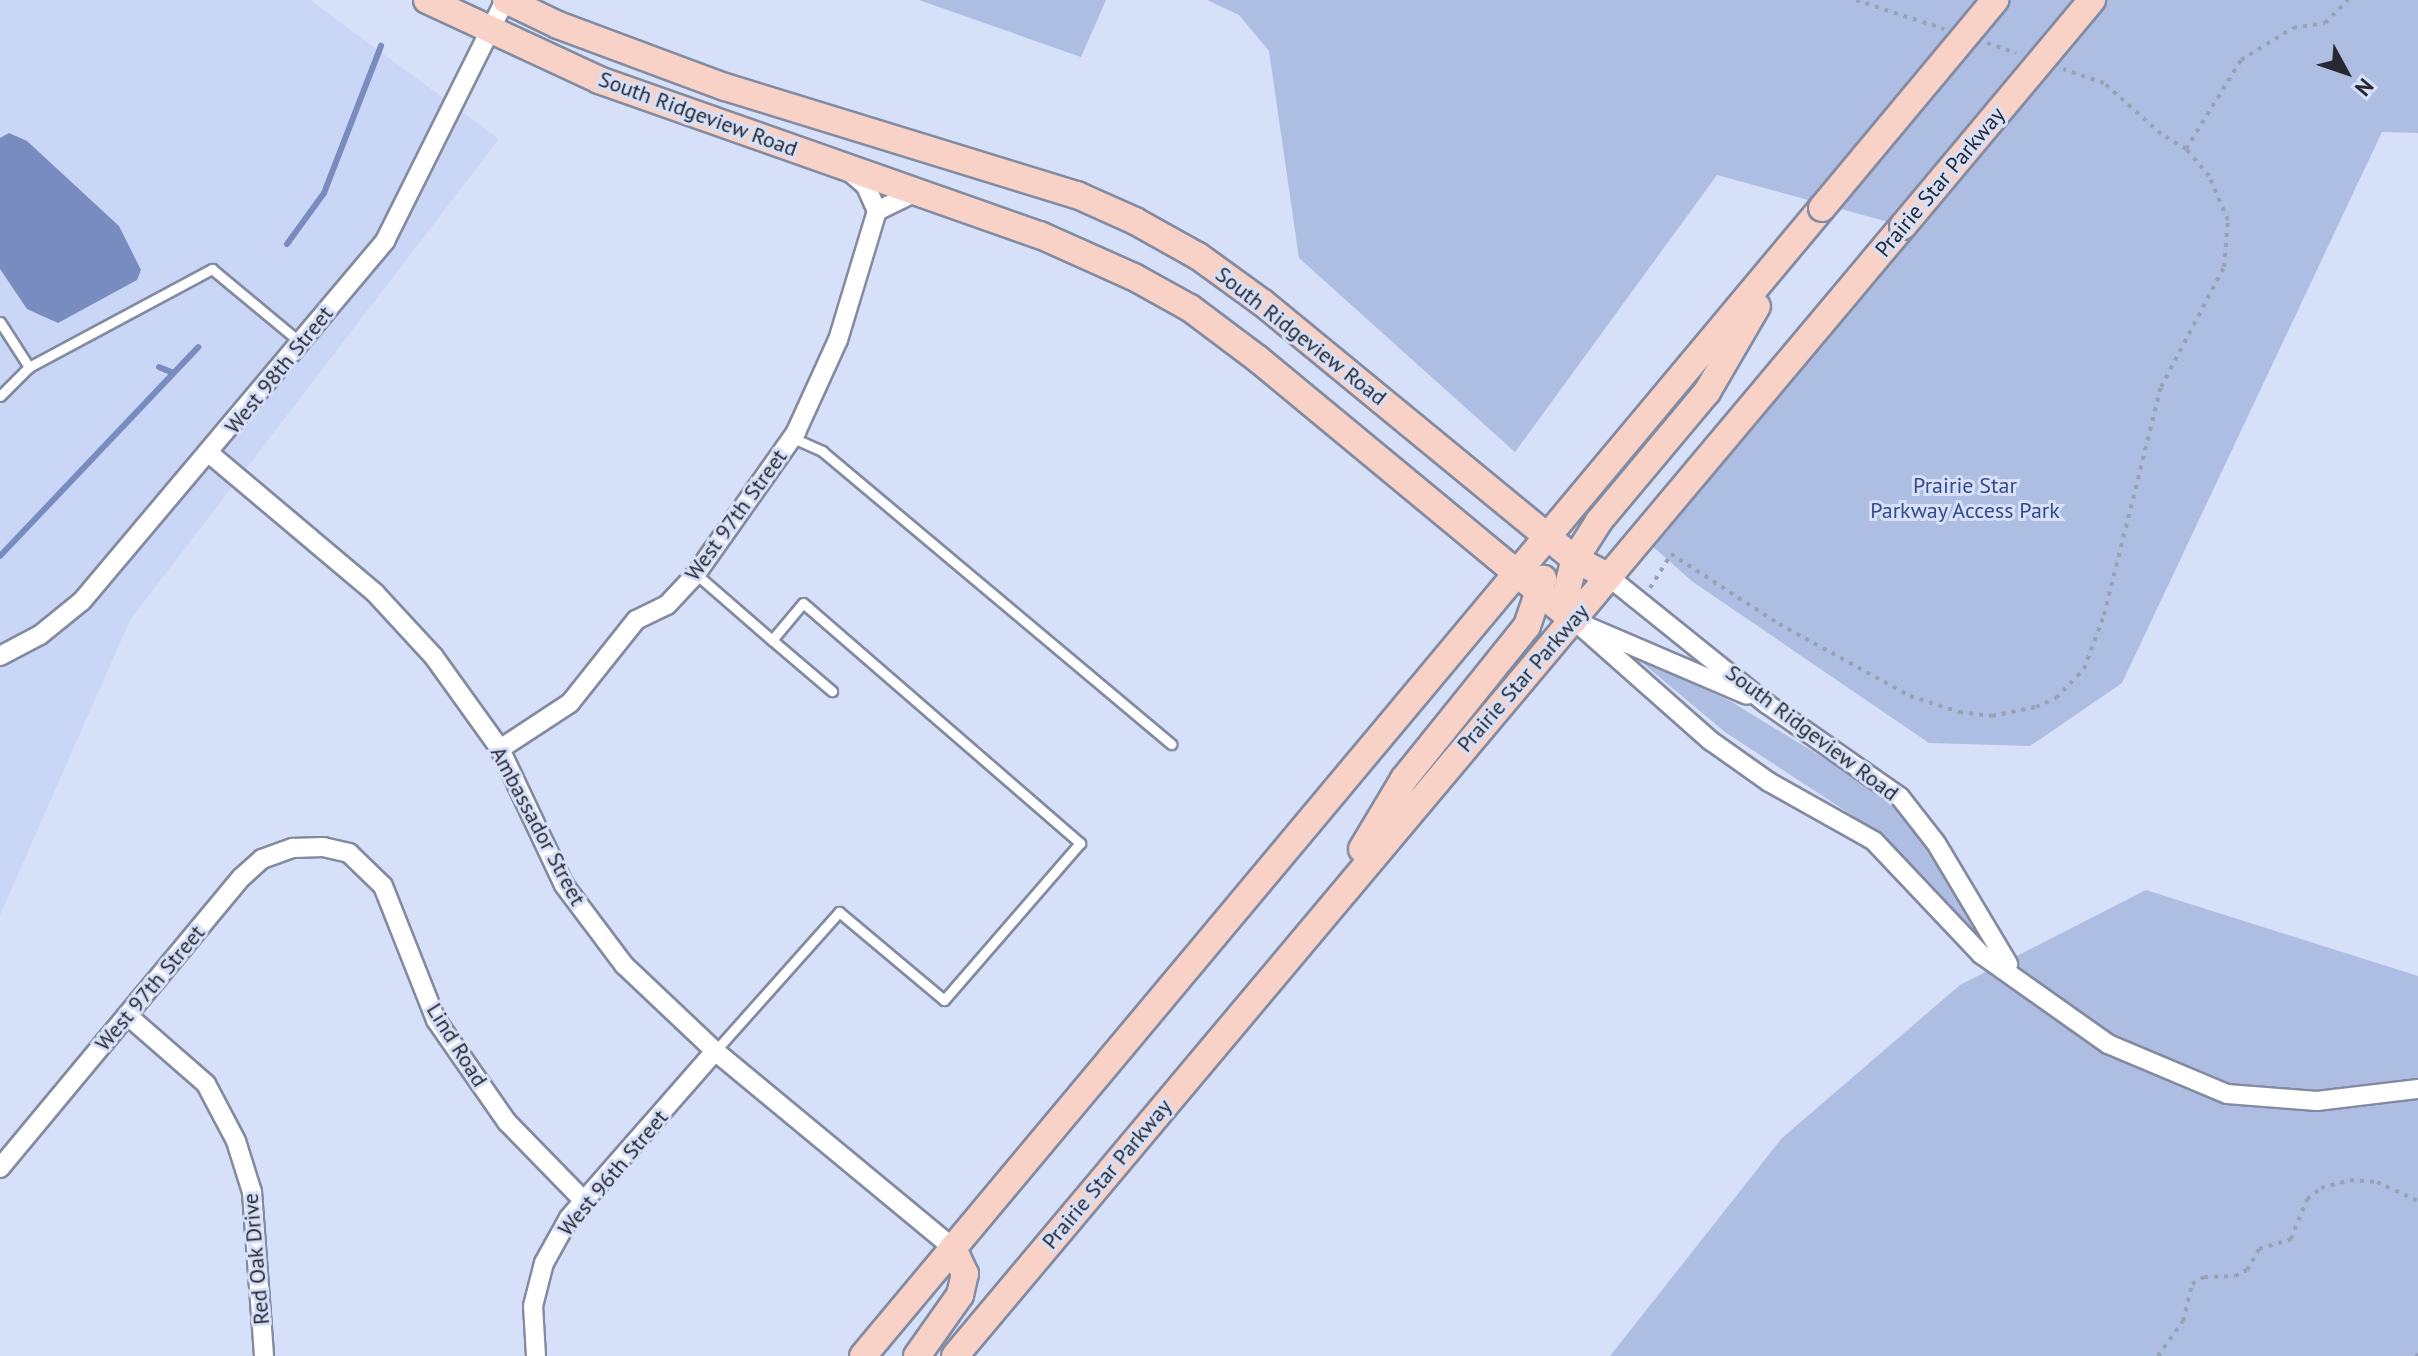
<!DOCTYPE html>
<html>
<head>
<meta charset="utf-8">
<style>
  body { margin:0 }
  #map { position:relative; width:2418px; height:1356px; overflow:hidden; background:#d6e0f8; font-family:"PT Sans",sans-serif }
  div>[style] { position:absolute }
  .built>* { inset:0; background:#cad6f5 }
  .green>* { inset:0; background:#aebde2 }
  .water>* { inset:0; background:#798cbf }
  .stream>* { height:6px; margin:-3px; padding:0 3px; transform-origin:3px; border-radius:3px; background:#798cbf }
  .path>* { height:4px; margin-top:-2px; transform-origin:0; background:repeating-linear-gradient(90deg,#99a1b4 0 4px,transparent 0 10px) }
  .roads { filter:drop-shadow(2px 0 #828ba2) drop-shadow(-2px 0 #828ba2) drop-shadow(0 2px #828ba2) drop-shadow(0 -2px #828ba2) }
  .lane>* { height:9px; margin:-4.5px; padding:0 4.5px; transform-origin:4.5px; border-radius:4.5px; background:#fff }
  .street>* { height:18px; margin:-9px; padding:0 9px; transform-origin:9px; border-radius:9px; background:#fff }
  .secondary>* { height:26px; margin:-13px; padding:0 13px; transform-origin:13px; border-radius:13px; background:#f8d2c6 }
  .bridges { filter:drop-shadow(2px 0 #828ba2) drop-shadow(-2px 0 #828ba2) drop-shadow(0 2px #828ba2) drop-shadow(0 -2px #828ba2) }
  .secondary-bridge>* { height:26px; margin:-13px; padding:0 13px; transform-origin:13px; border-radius:13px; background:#f8d2c6 }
  span { translate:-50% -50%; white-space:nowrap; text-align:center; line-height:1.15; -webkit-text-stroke:6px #d6e0f8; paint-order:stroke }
  .street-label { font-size:22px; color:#262932 }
  .park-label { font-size:22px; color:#364a8b }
  .north { position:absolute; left:2306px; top:32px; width:80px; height:80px; -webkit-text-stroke:6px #d6e0f8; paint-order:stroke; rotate:130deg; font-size:22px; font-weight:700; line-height:32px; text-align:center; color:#262932 }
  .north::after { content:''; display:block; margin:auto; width:28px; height:36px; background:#262932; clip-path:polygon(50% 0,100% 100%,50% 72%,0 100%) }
</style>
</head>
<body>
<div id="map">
  <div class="built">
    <i style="clip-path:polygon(0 0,310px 0,499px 139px,130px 620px,0 915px)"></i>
  </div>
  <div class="green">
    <i style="clip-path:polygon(919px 0,1106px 0,1081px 57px)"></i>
    <i style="clip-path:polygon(1207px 0,2418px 0,2418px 133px,2382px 132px,2122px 683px,2030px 746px,1929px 743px,1693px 582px,1642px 537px,1903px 226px,1717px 175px,1515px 452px,1299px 258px,1269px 51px,1239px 15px)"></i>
    <i style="clip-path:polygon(1634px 656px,1730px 701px,1883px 794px,1926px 844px,1982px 936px,1978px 940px,1870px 827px,1725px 732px)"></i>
    <i style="clip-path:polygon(2146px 890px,2418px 976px,2418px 1356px,1610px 1356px,1782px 1138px,1960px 985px)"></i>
  </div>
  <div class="water">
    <i style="clip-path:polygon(9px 133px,27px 141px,119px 226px,141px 270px,137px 280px,58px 323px,27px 309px,0 269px,0 138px)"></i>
  </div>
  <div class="stream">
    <i style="left:287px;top:244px;width:63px;rotate:-54deg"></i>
    <i style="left:324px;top:193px;width:158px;rotate:-68.8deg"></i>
    <i style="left:159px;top:367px;width:15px;rotate:23deg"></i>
    <i style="left:0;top:556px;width:288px;rotate:-46.5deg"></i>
  </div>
  <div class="path">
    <i style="left:1856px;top:0;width:93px;rotate:18.2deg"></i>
    <i style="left:1987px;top:43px;width:31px;rotate:19deg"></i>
    <i style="left:2186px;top:149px;width:105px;rotate:-58.3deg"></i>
    <i style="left:2241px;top:60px;width:61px;rotate:-31.6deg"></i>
    <i style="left:2293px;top:28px;width:32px;rotate:-9deg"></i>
    <i style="left:2325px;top:23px;width:33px;rotate:-45deg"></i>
    <i style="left:1650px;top:588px;width:40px;rotate:-58deg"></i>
    <i style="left:1671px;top:554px;width:129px;rotate:32.9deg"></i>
    <i style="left:1779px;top:624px;width:149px;rotate:28.8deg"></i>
    <i style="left:1910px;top:696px;width:52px;rotate:18.1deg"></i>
    <i style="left:1959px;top:712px;width:33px;rotate:7deg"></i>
    <i style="left:1992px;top:716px;width:45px;rotate:-11.6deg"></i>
    <i style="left:2036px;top:707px;width:22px;rotate:-24deg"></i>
    <i style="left:2056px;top:698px;width:40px;rotate:-46deg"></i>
    <i style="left:2084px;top:669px;width:58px;rotate:-69.7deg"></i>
    <i style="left:2104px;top:615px;width:235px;rotate:-76deg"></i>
    <i style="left:2161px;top:387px;width:136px;rotate:-62.3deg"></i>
    <i style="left:2224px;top:267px;width:47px;rotate:-85.1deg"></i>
    <i style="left:2228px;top:220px;width:48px;rotate:-113.4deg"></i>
    <i style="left:2209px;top:176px;width:35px;rotate:-130deg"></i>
    <i style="left:2186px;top:149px;width:29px;rotate:-149deg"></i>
    <i style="left:2161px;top:134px;width:76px;rotate:-138.2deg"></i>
    <i style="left:2104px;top:83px;width:43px;rotate:-161.1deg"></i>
    <i style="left:2158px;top:1356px;width:43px;rotate:-54.5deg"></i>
    <i style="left:2183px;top:1321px;width:38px;rotate:-76deg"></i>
    <i style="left:2192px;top:1284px;width:14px;rotate:-30deg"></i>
    <i style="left:2204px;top:1277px;width:31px;rotate:-2deg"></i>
    <i style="left:2235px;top:1276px;width:13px;rotate:-27deg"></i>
    <i style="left:2247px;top:1270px;width:24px;rotate:-60deg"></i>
    <i style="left:2259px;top:1249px;width:34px;rotate:-17deg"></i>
    <i style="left:2291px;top:1239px;width:43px;rotate:-68.2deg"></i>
    <i style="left:2307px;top:1199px;width:18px;rotate:-38deg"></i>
    <i style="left:2321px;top:1188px;width:30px;rotate:-15deg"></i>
    <i style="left:2350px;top:1180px;width:27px;rotate:4deg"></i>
    <i style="left:2377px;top:1182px;width:45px;rotate:24.9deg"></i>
    <i style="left:2416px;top:1356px;width:3px;rotate:-45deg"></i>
  </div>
  <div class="roads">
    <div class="lane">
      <i style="left:0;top:322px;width:54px;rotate:57.2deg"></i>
      <i style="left:29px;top:367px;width:41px;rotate:135deg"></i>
      <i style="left:29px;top:367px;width:208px;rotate:-28.2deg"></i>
      <i style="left:212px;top:269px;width:116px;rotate:39.7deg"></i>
      <i style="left:793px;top:438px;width:32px;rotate:24deg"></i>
      <i style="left:822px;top:451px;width:456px;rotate:40deg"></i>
      <i style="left:696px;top:574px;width:101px;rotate:41deg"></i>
      <i style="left:772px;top:640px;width:48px;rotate:-50deg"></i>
      <i style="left:803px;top:603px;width:367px;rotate:40.9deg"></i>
      <i style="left:1080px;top:843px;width:208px;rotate:130.9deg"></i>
      <i style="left:944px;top:1000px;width:137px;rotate:-140deg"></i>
      <i style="left:839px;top:912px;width:186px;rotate:131.7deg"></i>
      <i style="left:772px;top:640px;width:79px;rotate:40.4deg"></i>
    </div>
    <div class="street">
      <i style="left:877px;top:211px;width:46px;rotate:-26deg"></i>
      <i style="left:210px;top:454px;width:216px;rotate:40.1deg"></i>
      <i style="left:375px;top:593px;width:87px;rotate:47.3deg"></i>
      <i style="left:434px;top:657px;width:113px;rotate:54.3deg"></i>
      <i style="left:500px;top:749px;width:150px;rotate:64.8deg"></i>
      <i style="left:564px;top:885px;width:100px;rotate:53.1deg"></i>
      <i style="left:624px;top:965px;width:125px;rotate:43.4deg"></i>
      <i style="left:715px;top:1051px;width:309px;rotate:39.6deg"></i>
      <i style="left:1609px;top:577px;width:203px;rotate:38.8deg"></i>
      <i style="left:1767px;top:704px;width:162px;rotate:35deg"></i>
      <i style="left:1900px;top:797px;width:58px;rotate:52deg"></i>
      <i style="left:1936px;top:843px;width:141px;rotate:59.2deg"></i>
      <i style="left:1574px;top:620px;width:183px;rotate:41.5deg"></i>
      <i style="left:1711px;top:741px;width:71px;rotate:35.3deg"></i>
      <i style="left:1769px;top:782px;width:120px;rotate:29.3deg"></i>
      <i style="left:1874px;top:841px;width:156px;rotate:46.6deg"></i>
      <i style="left:1981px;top:954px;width:156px;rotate:35.3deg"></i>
      <i style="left:2108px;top:1044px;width:129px;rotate:22.8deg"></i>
      <i style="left:2227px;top:1094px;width:90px;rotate:4.4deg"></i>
      <i style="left:2317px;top:1101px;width:102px;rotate:-6.8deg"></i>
      <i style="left:1584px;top:625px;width:177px;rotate:23.2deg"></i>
      <i style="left:0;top:656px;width:45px;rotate:-27.7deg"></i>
      <i style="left:40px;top:635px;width:54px;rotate:-39deg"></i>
      <i style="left:82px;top:601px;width:471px;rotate:-49.9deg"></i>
      <i style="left:385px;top:241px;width:269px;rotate:-63.5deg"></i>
      <i style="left:500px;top:749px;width:84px;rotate:-33.3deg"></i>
      <i style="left:570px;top:703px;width:106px;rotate:-51.5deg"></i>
      <i style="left:636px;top:620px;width:34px;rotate:-26deg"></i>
      <i style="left:667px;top:605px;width:42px;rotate:-46.9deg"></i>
      <i style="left:696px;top:574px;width:174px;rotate:-54.8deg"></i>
      <i style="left:796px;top:432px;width:101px;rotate:-65.5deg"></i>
      <i style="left:838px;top:340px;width:135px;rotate:-73.2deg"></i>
      <i style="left:877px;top:211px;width:27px;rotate:-114deg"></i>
      <i style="left:866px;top:186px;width:20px;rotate:-139deg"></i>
      <i style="left:127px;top:1015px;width:105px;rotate:41.1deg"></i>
      <i style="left:206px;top:1084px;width:64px;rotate:62.2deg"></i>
      <i style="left:236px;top:1141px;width:53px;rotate:72.6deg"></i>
      <i style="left:252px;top:1192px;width:164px;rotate:85.8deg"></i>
      <i style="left:0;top:1168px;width:378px;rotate:-50.3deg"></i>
      <i style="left:242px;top:877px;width:27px;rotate:-42deg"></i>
      <i style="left:262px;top:859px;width:33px;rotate:-20deg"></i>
      <i style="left:293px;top:848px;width:30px;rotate:-2deg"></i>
      <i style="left:323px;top:847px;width:27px;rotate:13deg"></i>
      <i style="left:349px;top:853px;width:47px;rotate:44.1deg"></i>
      <i style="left:383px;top:886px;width:144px;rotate:68.4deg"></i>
      <i style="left:436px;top:1020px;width:124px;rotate:55.2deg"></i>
      <i style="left:507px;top:1122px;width:110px;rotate:45.7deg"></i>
      <i style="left:536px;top:1356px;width:50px;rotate:-93.4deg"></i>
      <i style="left:533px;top:1306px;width:44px;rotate:-75.7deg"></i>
      <i style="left:544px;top:1263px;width:51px;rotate:-60.9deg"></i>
      <i style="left:569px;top:1218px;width:222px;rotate:-48.8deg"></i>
    </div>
    <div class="secondary">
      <i style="left:427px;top:0;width:190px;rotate:24.9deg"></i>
      <i style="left:599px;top:80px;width:467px;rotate:19.4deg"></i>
      <i style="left:1040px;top:235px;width:103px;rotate:24.1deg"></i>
      <i style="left:1134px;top:277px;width:64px;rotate:29deg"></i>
      <i style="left:1190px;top:308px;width:85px;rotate:36.9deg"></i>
      <i style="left:1258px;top:359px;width:410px;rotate:39.6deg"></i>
      <i style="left:506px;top:0;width:58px;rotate:25.7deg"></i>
      <i style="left:558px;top:25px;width:178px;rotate:20.4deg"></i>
      <i style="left:725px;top:87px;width:368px;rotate:17.1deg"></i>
      <i style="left:1077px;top:195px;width:64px;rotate:24.1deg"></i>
      <i style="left:1135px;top:221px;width:72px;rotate:29.1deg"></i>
      <i style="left:1198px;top:256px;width:80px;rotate:35.9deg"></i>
      <i style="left:1263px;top:303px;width:404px;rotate:39.4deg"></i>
      <i style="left:1575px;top:559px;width:38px;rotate:28deg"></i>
      <i style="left:1574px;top:620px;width:31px;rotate:-103deg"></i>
      <i style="left:1567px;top:590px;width:32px;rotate:-76deg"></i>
      <i style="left:1575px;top:559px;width:45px;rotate:-57.7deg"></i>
      <i style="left:1599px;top:521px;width:168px;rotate:-50.1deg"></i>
      <i style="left:1707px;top:392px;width:99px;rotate:-59.8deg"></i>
      <i style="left:1362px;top:849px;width:82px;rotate:-59deg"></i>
      <i style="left:1404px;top:779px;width:196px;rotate:-51.2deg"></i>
      <i style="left:1527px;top:626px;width:50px;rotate:-71.2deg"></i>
      <i style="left:863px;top:1356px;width:1496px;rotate:-50.13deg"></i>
      <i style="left:917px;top:1356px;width:75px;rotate:-54.8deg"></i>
      <i style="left:960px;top:1295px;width:22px;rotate:-77deg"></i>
      <i style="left:965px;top:1274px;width:29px;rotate:-115deg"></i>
      <i style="left:955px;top:1356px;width:1475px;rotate:-50.01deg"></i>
    </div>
  </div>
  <div class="bridges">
    <div class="secondary-bridge">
      <i style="left:1822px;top:208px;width:271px;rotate:-50.2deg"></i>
      <i style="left:1903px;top:226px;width:295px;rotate:-50.1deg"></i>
    </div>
  </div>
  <div class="street-label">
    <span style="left:698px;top:114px;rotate:20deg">South Ridgeview Road</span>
    <span style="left:1940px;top:182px;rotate:-50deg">Prairie Star Parkway</span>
    <span style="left:1301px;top:336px;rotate:38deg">South Ridgeview Road</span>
    <span style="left:279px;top:370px;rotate:-51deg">West 98th Street</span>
    <span style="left:736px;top:515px;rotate:-54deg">West 97th Street</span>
    <span style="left:1523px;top:678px;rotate:-49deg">Prairie Star Parkway</span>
    <span style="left:1812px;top:733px;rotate:37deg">South Ridgeview Road</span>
    <span style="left:538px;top:826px;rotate:62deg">Ambassador Street</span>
    <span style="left:150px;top:988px;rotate:-50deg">West 97th Street</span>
    <span style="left:457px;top:1045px;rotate:58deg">Lind Road</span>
    <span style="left:613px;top:1173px;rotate:-50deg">West 96th Street</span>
    <span style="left:1107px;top:1174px;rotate:-50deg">Prairie Star Parkway</span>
    <span style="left:256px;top:1259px;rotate:-95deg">Red Oak Drive</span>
  </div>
  <div class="park-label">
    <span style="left:1965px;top:498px">Prairie Star<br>Parkway Access Park</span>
  </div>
  <div class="north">N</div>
</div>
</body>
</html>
